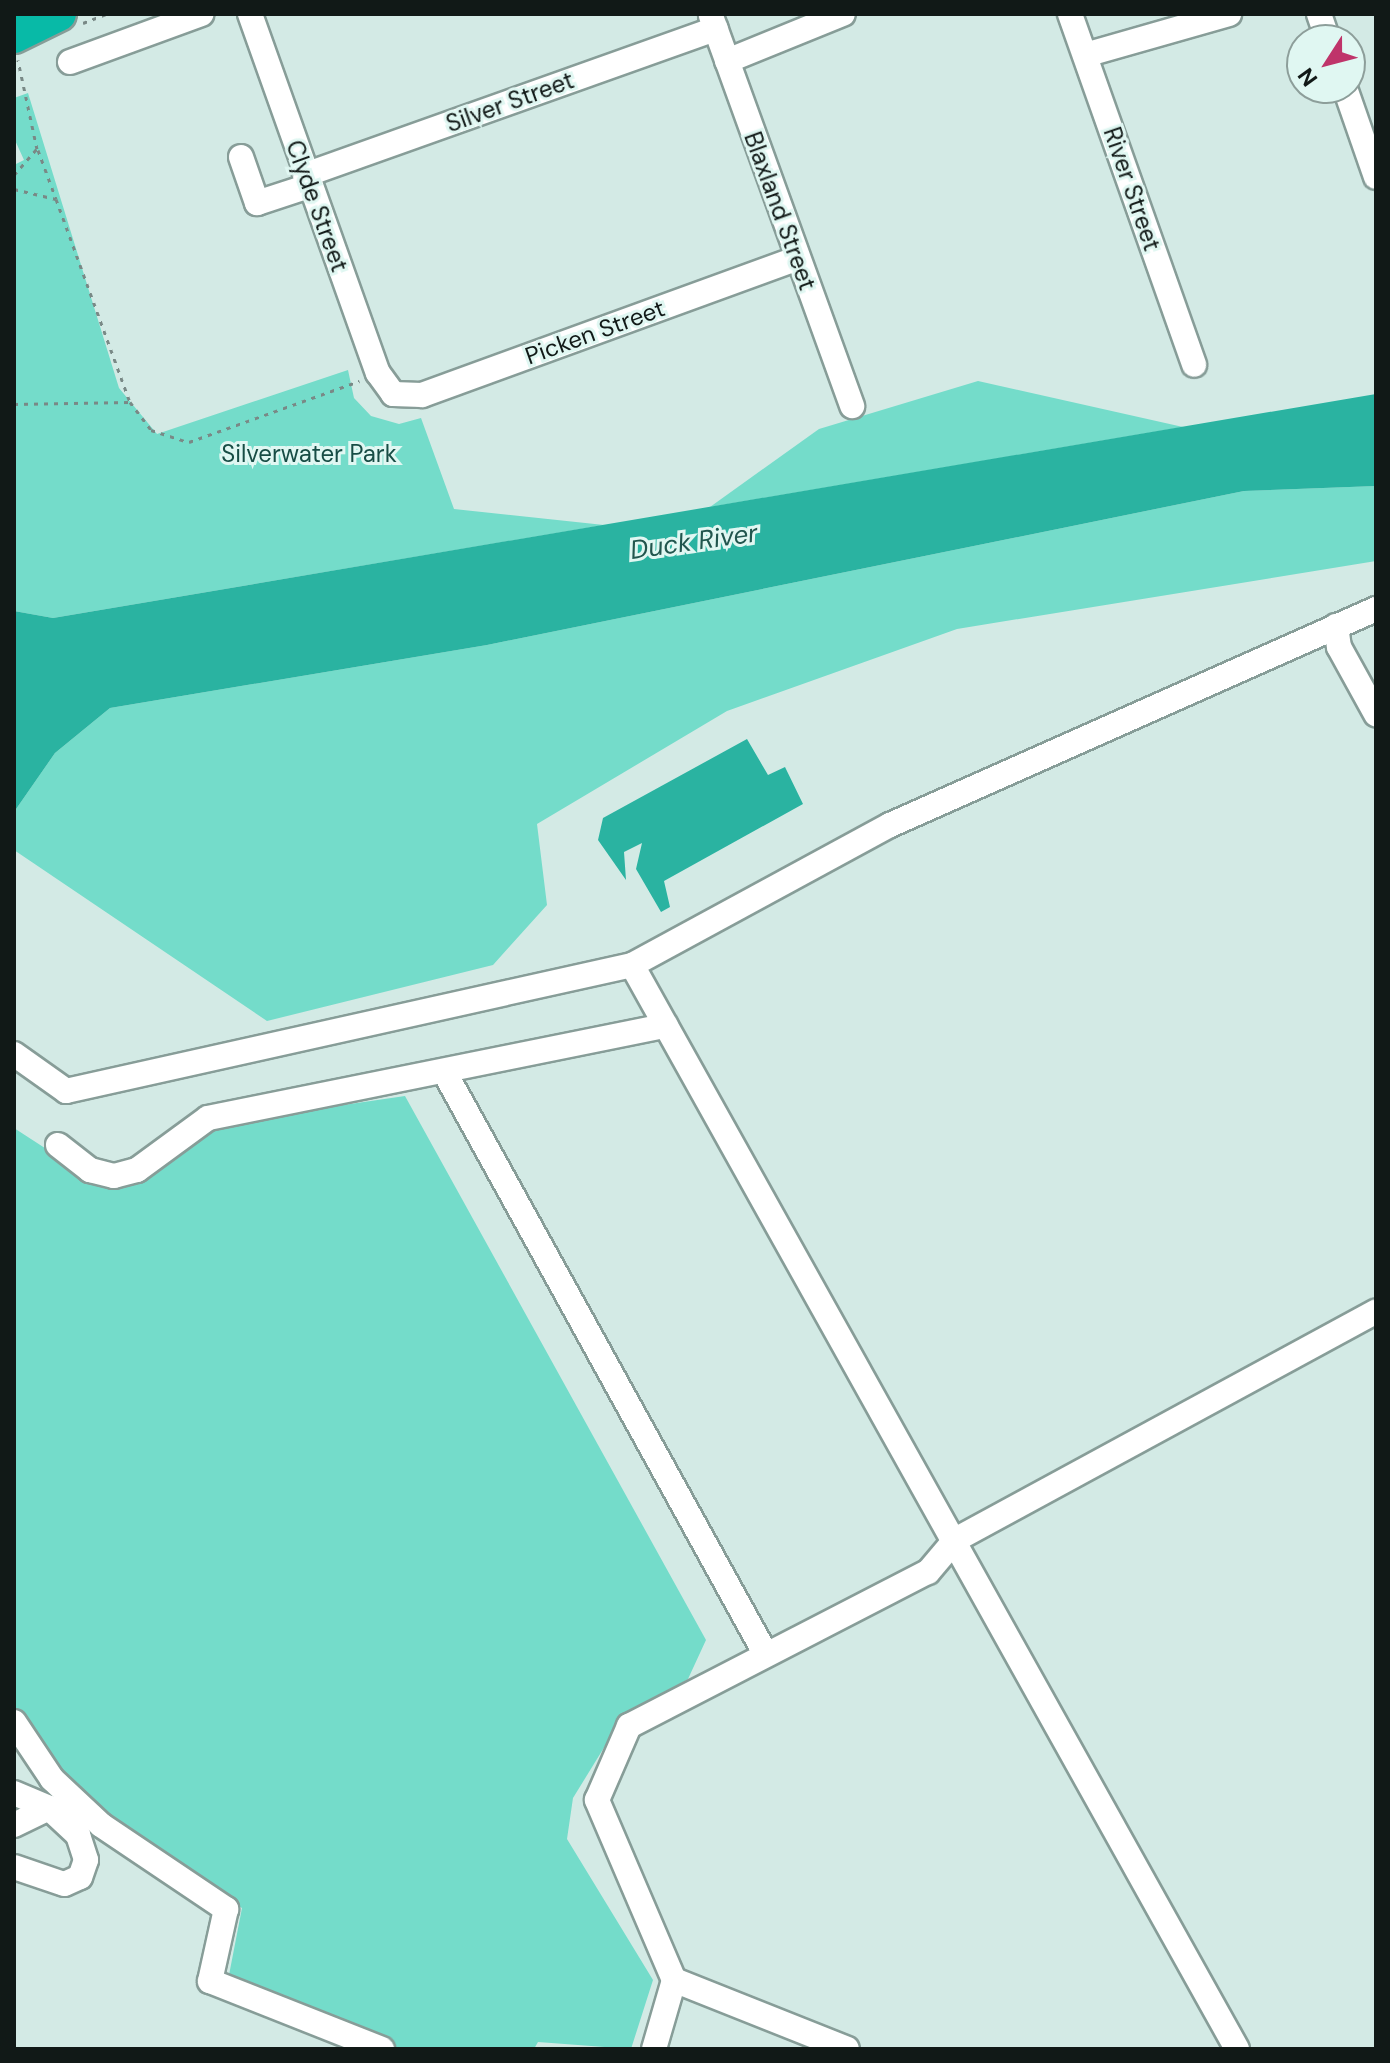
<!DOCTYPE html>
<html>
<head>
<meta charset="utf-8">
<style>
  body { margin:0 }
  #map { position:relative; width:1390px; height:2063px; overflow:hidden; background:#d3eae5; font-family:"DM Sans",sans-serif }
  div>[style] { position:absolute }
  .green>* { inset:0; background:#74dcca }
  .water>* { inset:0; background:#2ab3a1 }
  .path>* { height:3px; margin-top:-1.5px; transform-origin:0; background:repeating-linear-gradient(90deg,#798986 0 4px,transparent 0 10px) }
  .roads { filter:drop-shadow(2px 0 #879d98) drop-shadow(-2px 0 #879d98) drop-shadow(0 2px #879d98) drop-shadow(0 -2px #879d98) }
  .minor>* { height:24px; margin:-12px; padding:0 12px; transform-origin:12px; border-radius:12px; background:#fff }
  .highway>* { height:34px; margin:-17px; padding:0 17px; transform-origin:17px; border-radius:17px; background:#08baa7 }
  span { translate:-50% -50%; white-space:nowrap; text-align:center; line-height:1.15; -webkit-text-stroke:6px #e0f7f2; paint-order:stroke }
  .street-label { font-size:24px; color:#111917 }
  .park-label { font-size:24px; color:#174d45 }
  .water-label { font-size:26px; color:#21564e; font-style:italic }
  .frame { position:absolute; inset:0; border:16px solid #111917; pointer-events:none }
  .north { position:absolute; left:1286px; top:24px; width:80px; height:80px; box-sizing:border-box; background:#e0f7f2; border:2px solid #8d9e9a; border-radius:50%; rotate:234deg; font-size:22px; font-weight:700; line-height:32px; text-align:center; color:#111917 }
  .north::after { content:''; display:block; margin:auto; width:28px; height:36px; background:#bf346a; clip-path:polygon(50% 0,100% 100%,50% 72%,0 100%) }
</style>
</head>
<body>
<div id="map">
  <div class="green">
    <i style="clip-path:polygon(28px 93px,119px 388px,157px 434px,348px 370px,354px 398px,371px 416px,399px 424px,421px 418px,454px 509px,604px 525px,53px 618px,14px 611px,14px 165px,24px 160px,14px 138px,14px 98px)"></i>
    <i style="clip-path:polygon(978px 381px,1183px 427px,710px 507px,819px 429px)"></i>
    <i style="clip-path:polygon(1376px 486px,1376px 561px,957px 629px,727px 711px,537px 824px,547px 905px,493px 965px,267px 1021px,14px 850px,14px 812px,55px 753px,110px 708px,487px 645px,1244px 491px)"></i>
    <i style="clip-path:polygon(405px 1096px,706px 1640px,688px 1679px,621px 1720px,573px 1798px,567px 1839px,653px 1980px,631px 2049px,538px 2042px,534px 2049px,399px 2049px,229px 1975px,242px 1908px,157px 1860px,35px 1745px,14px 1707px,14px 1128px,88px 1176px,199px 1126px)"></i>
  </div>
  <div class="water">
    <i style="clip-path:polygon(1376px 394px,1376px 486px,1244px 491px,487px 645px,110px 708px,55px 753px,14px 812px,14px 611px,53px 618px)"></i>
    <i style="clip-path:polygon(747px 739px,768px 775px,785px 767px,803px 804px,664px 881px,670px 907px,661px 912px,636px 869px,642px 843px,624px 852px,626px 880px,598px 840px,603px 818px)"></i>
  </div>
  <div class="path">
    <i style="left:83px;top:23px;width:26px;rotate:-21deg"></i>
    <i style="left:38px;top:150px;width:52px;rotate:69.8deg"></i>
    <i style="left:14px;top:175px;width:35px;rotate:-49deg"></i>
    <i style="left:37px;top:149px;width:91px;rotate:-102.1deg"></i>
    <i style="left:14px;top:189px;width:43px;rotate:13.4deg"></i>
    <i style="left:56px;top:199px;width:216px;rotate:70deg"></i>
    <i style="left:130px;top:402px;width:35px;rotate:53deg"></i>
    <i style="left:151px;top:430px;width:40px;rotate:18deg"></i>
    <i style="left:189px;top:442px;width:181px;rotate:-19.7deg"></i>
    <i style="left:14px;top:404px;width:116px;rotate:-1deg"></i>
  </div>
  <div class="roads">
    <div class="minor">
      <i style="left:250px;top:14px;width:381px;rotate:70.4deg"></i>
      <i style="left:378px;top:373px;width:26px;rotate:54deg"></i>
      <i style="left:393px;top:394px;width:29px;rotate:2deg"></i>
      <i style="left:422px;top:395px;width:398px;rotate:-20deg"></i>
      <i style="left:1070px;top:14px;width:372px;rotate:70.5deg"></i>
      <i style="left:1319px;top:14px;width:28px;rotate:71deg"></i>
      <i style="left:711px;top:16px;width:415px;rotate:70.1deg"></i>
      <i style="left:1085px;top:55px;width:150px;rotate:-15.9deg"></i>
      <i style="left:727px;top:61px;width:125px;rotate:-22.1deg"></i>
      <i style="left:70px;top:62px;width:140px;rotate:-20.1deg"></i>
      <i style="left:1345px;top:88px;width:94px;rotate:70.8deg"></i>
      <i style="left:241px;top:157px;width:49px;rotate:70.8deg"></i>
      <i style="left:257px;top:203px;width:55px;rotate:-18.1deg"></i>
      <i style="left:305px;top:175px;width:436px;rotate:-19.6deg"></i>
      <i style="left:1336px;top:626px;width:21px;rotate:82deg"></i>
      <i style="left:1339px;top:647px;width:77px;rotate:61.1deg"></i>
      <i style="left:632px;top:965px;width:1241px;rotate:60.83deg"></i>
      <i style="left:14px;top:1054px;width:64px;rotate:35.4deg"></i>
      <i style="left:66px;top:1091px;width:580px;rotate:-12.55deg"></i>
      <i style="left:632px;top:965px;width:294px;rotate:-28.5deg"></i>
      <i style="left:890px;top:825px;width:532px;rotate:-23.96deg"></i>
      <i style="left:445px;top:1073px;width:660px;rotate:61.11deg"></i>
      <i style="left:58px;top:1145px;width:41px;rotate:38deg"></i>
      <i style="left:90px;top:1170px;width:25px;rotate:14deg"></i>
      <i style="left:114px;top:1176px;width:24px;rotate:-15deg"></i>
      <i style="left:137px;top:1170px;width:88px;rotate:-36.2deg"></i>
      <i style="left:208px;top:1118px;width:467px;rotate:-11.4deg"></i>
      <i style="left:14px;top:1722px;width:69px;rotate:56.3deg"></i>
      <i style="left:52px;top:1779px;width:67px;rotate:43.2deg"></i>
      <i style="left:101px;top:1825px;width:151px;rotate:33.9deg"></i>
      <i style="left:226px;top:1909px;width:74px;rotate:102.5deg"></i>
      <i style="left:210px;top:1981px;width:185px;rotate:21.6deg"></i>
      <i style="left:14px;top:1793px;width:38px;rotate:23deg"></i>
      <i style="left:14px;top:1825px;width:39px;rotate:-26deg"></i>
      <i style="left:49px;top:1808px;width:40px;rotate:43deg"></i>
      <i style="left:78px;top:1835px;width:26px;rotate:72deg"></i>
      <i style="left:86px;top:1860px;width:18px;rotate:109deg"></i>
      <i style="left:80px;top:1877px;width:17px;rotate:156deg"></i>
      <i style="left:64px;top:1884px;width:53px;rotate:-161.2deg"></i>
      <i style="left:674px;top:1980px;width:186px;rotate:21.7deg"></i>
      <i style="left:654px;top:2049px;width:72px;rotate:-73.8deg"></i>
      <i style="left:674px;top:1980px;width:196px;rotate:-113.2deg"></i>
      <i style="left:597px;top:1800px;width:81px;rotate:-66.6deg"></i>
      <i style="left:629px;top:1726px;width:336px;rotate:-27.3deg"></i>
      <i style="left:928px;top:1572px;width:42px;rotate:-49.8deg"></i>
      <i style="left:955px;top:1540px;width:479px;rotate:-28.5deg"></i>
    </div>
    <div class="highway">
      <i style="left:14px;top:36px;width:50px;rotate:-26.1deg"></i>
    </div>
  </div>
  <div class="street-label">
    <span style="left:510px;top:102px;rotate:-20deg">Silver Street</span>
    <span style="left:1132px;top:189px;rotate:71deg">River Street</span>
    <span style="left:317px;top:206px;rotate:70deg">Clyde Street</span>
    <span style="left:780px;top:211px;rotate:70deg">Blaxland Street</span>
    <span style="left:595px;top:332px;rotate:-20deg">Picken Street</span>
  </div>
  <div class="park-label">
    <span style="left:309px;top:454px">Silverwater Park</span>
  </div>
  <div class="water-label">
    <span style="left:694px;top:542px;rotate:-8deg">Duck River</span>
  </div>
  <div class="frame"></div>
  <div class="north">N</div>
</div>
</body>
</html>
